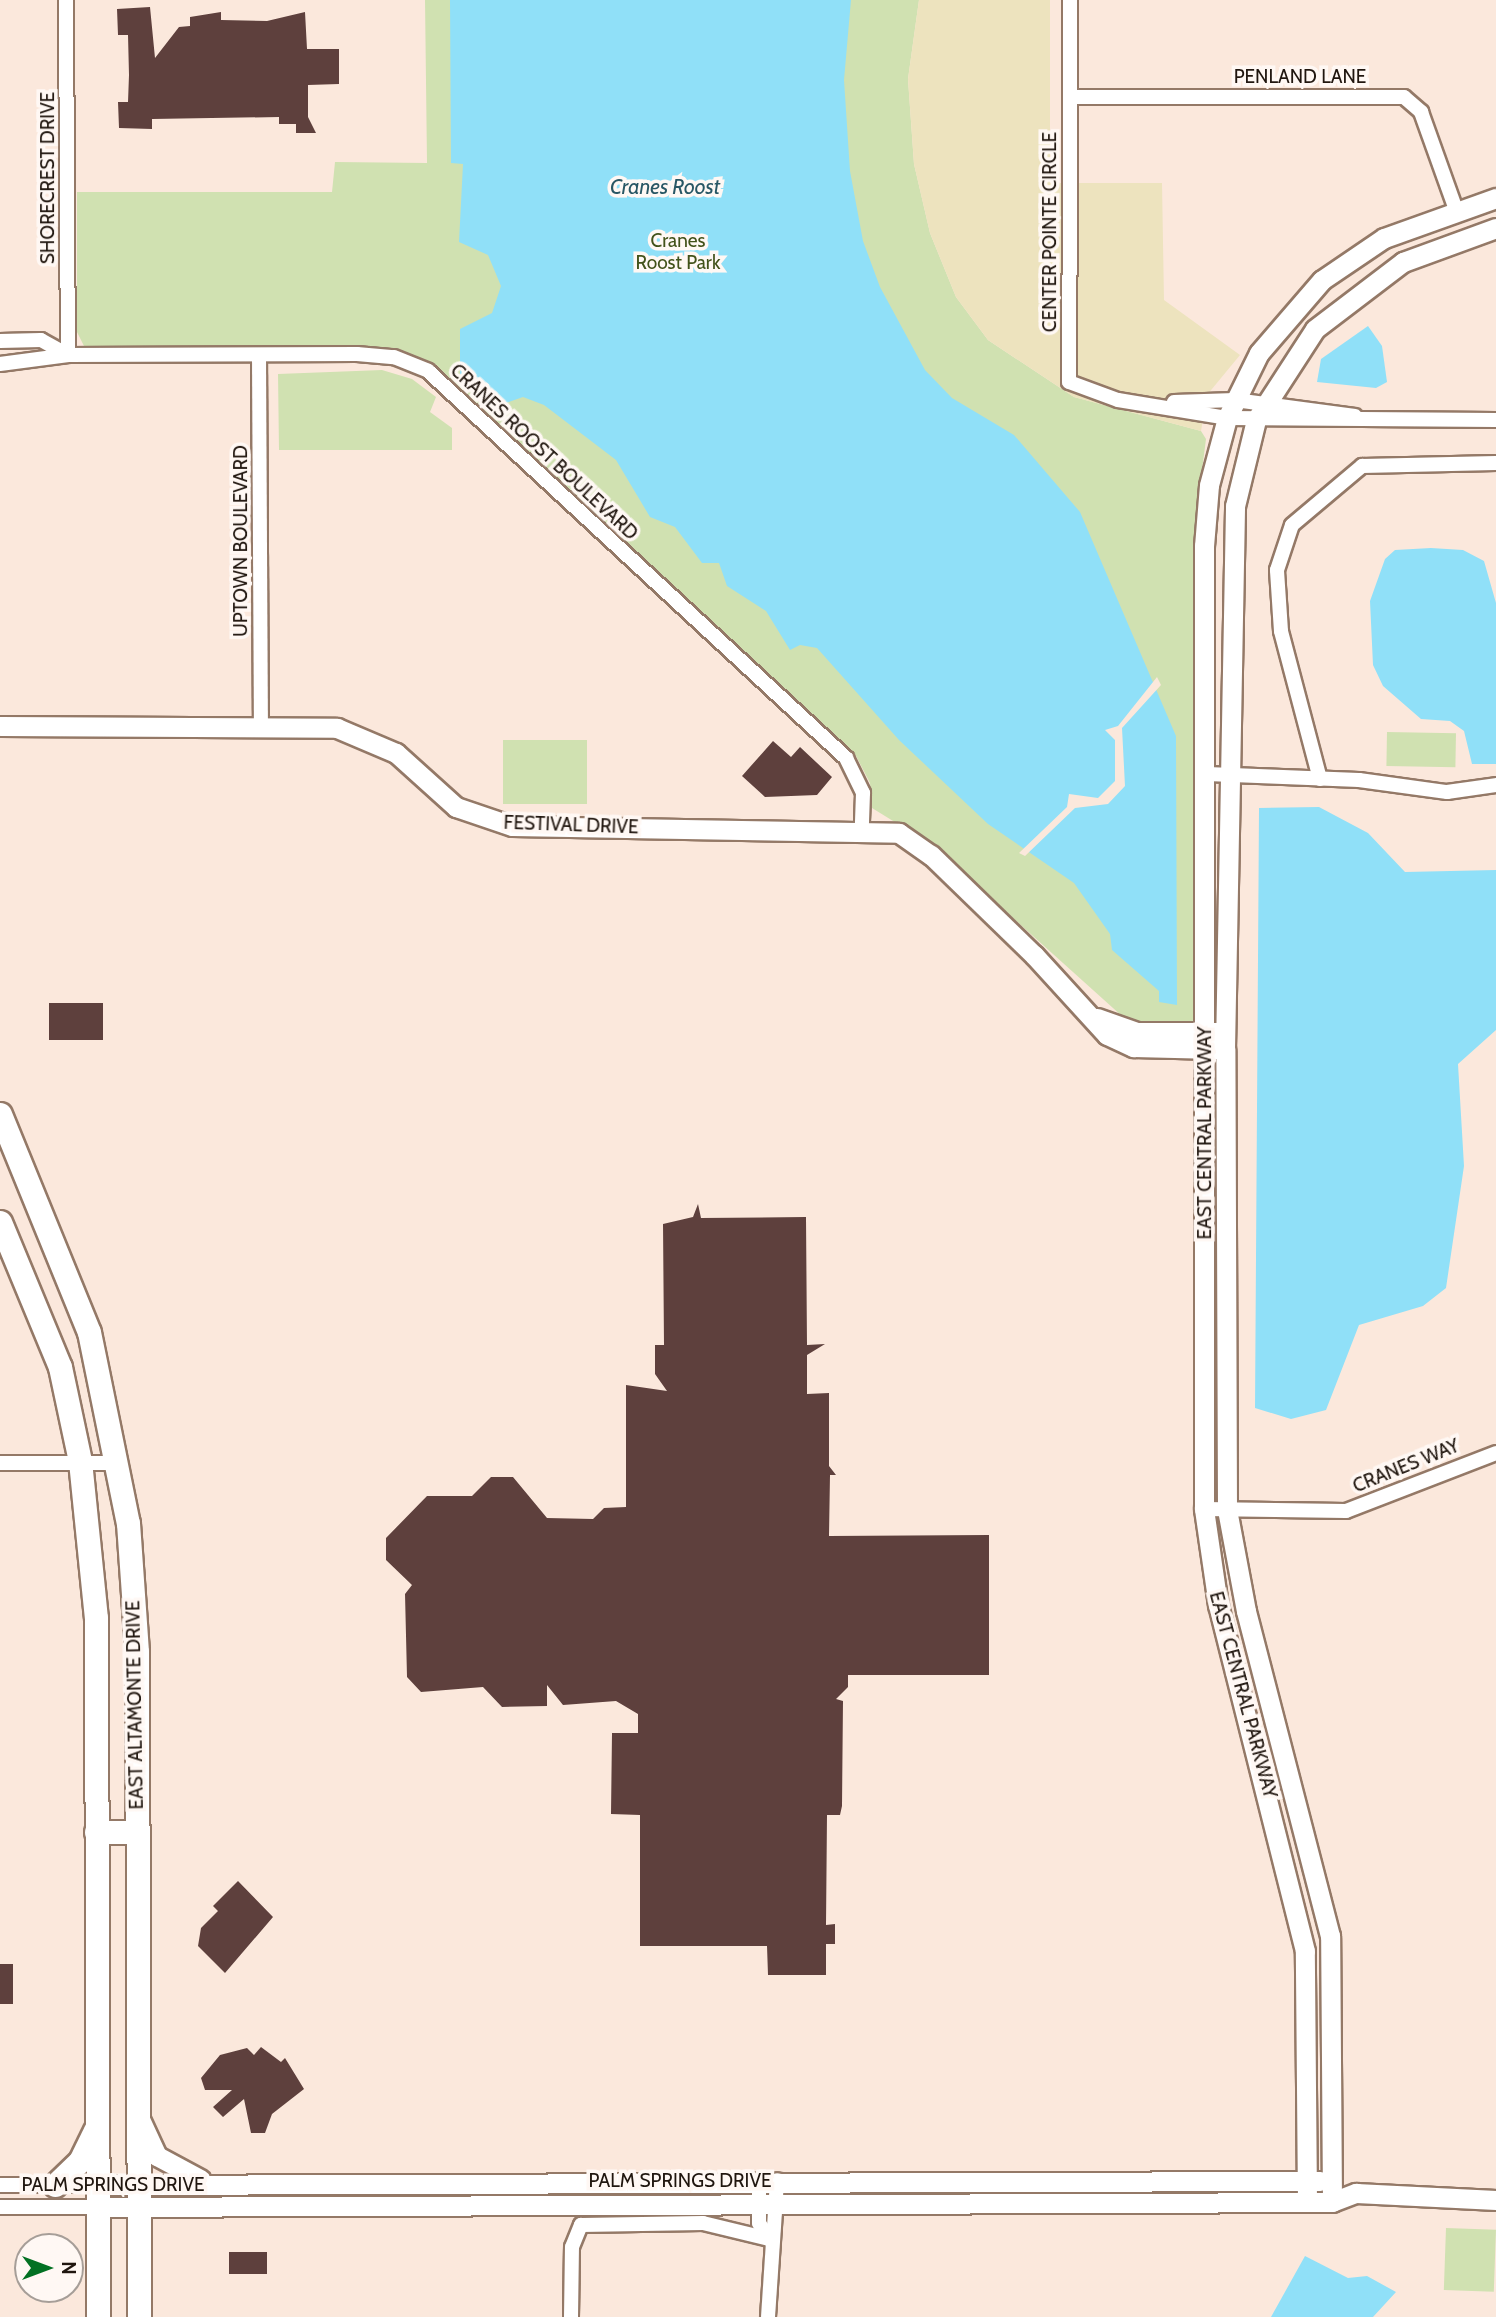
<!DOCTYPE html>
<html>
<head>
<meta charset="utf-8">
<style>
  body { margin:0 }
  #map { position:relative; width:1496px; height:2317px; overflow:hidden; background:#fbe8dc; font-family:Cabin,sans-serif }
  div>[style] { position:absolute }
  .green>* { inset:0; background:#d0e1b1; transform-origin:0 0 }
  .sand>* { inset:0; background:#ede3be }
  .water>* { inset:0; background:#90e0f8 }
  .pier>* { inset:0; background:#fbe8dc }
  .building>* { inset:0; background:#5e403d; transform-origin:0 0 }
  .roads { filter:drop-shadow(2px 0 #947967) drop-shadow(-2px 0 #947967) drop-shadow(0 2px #947967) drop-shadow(0 -2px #947967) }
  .street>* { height:14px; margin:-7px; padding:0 7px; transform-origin:7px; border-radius:7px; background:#fff }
  .secondary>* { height:19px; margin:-9.5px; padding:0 9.5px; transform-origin:9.5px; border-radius:9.5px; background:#fff }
  .primary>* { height:23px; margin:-11.5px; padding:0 11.5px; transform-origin:11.5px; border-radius:11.5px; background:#fff }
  span { translate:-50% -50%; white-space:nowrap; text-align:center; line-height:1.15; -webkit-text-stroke:7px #fff8f4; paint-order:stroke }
  .street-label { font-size:19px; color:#20160f }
  .park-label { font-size:19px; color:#42521a }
  .water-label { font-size:21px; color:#295765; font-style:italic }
  .north { position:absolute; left:14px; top:2233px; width:70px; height:70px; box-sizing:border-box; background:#fff8f4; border:2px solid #a69e98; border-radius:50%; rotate:90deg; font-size:19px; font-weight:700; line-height:28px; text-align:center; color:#20160f }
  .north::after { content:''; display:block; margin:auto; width:24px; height:32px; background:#037123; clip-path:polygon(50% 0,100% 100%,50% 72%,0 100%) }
</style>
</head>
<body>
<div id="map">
  <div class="green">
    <i style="clip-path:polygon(425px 0,919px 0,908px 79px,914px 164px,930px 233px,956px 297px,988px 340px,1074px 397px,1201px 431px,1206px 439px,1197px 509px,1196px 1018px,1182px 1030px,1133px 1026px,932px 845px,872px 808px,870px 783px,856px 756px,430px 365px,374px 349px,85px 348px,77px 332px,77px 192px,332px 192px,335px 162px,427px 163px)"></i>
    <i style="clip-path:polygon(382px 370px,412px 379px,436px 397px,430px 412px,452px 428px,452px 450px,279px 450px,278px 374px)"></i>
    <i style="left:1387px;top:732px;width:69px;height:34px;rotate:1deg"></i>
    <i style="left:503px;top:740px;width:84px;height:64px"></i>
    <i style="left:1446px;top:2228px;width:50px;height:62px;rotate:2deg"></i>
  </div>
  <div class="sand">
    <i style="clip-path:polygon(919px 0,1050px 0,1050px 183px,1162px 183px,1164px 300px,1240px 355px,1207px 395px,1201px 431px,1074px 397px,988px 340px,956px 297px,930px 233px,914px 164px,908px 79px)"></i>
  </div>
  <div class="water">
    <i style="clip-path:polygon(450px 0,851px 0,844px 80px,850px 171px,863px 241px,880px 287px,925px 370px,952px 398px,1014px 435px,1080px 512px,1176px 736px,1177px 1005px,1159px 1002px,1159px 991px,1112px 950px,1110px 934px,1074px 883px,988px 824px,899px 740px,817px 648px,800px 645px,790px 650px,766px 611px,727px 586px,719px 563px,702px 563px,675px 527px,650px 517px,616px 460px,544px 405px,523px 397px,492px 408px,460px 379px,460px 329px,492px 313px,501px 286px,488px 255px,459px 242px,463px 164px,451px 163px)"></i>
    <i style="clip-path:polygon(1368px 326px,1382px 346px,1387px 382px,1376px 388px,1317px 382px,1321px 359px)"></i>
    <i style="clip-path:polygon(1431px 548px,1463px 550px,1484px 561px,1496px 603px,1496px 764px,1472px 764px,1464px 731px,1450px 721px,1421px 719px,1383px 686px,1373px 665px,1370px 601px,1385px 559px,1395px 550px)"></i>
    <i style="clip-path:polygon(1319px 807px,1368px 833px,1405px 872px,1496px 870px,1496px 1030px,1458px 1064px,1464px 1166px,1446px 1288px,1423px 1306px,1359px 1325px,1326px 1410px,1291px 1419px,1255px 1408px,1259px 808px)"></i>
    <i style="clip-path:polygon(1305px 2256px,1348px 2278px,1367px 2276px,1396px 2292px,1373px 2317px,1271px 2317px)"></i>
  </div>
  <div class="pier">
    <i style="clip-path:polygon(1157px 677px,1161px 685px,1122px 728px,1125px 786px,1108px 804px,1075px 808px,1025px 856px,1019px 853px,1067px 807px,1069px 794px,1098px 798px,1115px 781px,1115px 740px,1105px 730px,1118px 726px)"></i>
  </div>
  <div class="building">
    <i style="clip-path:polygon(150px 7px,155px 58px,179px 27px,190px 26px,190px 17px,221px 12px,221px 20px,267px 21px,305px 12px,307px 49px,339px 49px,339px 84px,308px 85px,308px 117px,316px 133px,296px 133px,296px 124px,279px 124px,279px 117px,152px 119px,152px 129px,119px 128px,118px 102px,128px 102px,129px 75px,128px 35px,118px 35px,117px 9px)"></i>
    <i style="clip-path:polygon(773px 741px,791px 757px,800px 747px,832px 777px,817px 795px,765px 797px,742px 776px)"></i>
    <i style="left:103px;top:1003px;width:37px;height:54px;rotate:90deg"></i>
    <i style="clip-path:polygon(698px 1204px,701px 1218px,806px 1217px,807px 1345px,825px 1344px,807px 1355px,807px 1394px,829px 1393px,829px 1466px,836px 1475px,830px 1475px,829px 1536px,989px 1535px,989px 1675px,848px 1675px,848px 1687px,836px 1699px,843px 1701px,842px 1806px,840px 1815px,827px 1815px,826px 1925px,835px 1924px,835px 1944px,826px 1944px,826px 1975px,768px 1975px,767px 1946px,640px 1946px,640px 1815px,611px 1814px,612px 1733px,638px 1733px,638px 1714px,616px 1701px,563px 1705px,547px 1685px,547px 1706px,502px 1707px,483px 1687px,421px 1692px,407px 1677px,405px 1594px,412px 1585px,386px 1560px,386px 1538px,427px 1496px,472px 1496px,491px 1477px,513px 1477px,547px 1518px,593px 1519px,604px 1508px,626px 1507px,626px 1385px,667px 1391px,655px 1374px,655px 1345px,664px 1345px,663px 1224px,693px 1217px)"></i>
    <i style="clip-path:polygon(238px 1881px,273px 1917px,225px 1973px,198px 1946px,201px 1928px,218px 1911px,213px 1906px)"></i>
    <i style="left:0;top:1964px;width:13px;height:40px"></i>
    <i style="clip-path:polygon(261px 2047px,281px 2062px,285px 2058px,304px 2089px,272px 2114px,265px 2133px,251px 2133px,244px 2099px,223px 2117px,213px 2107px,232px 2090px,205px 2090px,201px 2078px,220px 2055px,247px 2048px,254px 2055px)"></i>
    <i style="left:229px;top:2252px;width:38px;height:22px"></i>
  </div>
  <div class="roads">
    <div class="street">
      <i style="left:66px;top:0;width:355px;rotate:89.7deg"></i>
      <i style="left:1070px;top:0;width:382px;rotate:90.1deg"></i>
      <i style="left:1069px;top:382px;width:52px;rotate:20.2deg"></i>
      <i style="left:1118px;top:400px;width:110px;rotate:9.4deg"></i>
      <i style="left:1227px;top:418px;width:269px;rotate:0.4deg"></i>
      <i style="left:1070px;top:97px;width:334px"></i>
      <i style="left:1404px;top:97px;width:23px;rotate:41deg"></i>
      <i style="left:1421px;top:112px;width:104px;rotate:70.3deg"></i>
      <i style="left:0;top:341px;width:41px;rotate:-1.4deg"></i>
      <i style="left:41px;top:340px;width:31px;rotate:29deg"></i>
      <i style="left:259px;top:356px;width:370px;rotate:89.7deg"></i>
      <i style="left:0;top:364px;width:69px;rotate:-7.5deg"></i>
      <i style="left:68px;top:355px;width:289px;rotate:-0.2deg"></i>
      <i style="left:357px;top:354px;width:37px;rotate:5deg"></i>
      <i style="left:394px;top:357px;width:37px;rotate:22deg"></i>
      <i style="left:428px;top:371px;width:570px;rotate:42.79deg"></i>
      <i style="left:846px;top:758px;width:39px;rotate:64deg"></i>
      <i style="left:863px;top:793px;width:35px;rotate:92deg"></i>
      <i style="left:1174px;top:402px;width:61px;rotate:-1.9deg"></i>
      <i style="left:1235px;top:400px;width:121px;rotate:7.6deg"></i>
      <i style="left:1207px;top:774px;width:152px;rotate:2.3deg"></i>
      <i style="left:1359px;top:780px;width:89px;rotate:7.8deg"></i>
      <i style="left:1447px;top:792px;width:49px;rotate:-8.1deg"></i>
      <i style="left:1320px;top:779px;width:153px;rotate:-104.8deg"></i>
      <i style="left:1281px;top:631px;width:61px;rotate:-93.8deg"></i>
      <i style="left:1277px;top:570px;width:47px;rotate:-71.6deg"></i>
      <i style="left:1292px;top:525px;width:92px;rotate:-40.1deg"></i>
      <i style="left:1362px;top:466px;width:134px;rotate:-1.3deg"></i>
      <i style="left:0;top:1463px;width:119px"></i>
      <i style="left:1204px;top:1509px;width:142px;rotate:0.8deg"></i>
      <i style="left:1346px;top:1511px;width:161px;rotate:-21.1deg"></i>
      <i style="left:759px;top:2180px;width:43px;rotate:90deg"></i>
      <i style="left:759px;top:2223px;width:19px;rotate:58deg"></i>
      <i style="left:0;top:2185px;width:98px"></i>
      <i style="left:0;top:2207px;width:98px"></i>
      <i style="left:571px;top:2317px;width:70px;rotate:-89.2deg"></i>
      <i style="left:572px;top:2247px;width:24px;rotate:-68deg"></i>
      <i style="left:581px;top:2225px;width:122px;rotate:-0.9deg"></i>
      <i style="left:703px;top:2223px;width:68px;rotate:13.6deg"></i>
      <i style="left:768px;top:2317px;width:137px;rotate:-86.2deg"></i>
    </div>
    <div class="secondary">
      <i style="left:0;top:726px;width:337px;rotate:0.3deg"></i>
      <i style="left:337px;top:728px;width:64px;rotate:23deg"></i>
      <i style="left:396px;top:753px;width:81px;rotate:42deg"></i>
      <i style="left:456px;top:807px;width:59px;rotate:18.7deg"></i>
      <i style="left:512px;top:826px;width:387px;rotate:1deg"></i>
      <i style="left:899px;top:833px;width:39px;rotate:35deg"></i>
      <i style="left:931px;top:855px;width:144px;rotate:44.2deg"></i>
      <i style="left:1034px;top:955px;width:108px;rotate:47.6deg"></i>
      <i style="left:1107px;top:1035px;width:29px;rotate:25deg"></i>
      <i style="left:1133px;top:1047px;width:83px;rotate:1.4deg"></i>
      <i style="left:1097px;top:1018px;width:42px;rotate:19.3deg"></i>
      <i style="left:1137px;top:1032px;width:80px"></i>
      <i style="left:139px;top:2117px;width:43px;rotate:65.2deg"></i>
      <i style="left:157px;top:2156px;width:49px;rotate:28.1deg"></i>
      <i style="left:98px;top:2185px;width:1222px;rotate:-0.19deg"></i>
      <i style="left:1307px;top:2201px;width:250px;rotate:-90.5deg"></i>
      <i style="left:1305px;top:1951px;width:357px;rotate:-104.1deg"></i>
      <i style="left:1218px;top:1605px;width:97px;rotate:-98.3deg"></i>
      <i style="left:1204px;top:1509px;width:963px;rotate:-90deg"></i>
      <i style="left:1204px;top:546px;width:61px;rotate:-85.3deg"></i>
      <i style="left:1209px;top:485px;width:69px;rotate:-75deg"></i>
      <i style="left:1227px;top:418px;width:72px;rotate:-63.8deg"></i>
      <i style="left:1259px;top:353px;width:96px;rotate:-49.2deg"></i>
      <i style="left:1322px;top:280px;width:75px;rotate:-34.1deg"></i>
      <i style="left:1384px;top:238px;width:119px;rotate:-19.7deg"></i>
      <i style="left:1332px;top:2202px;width:266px;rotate:-90.4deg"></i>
      <i style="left:1330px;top:1936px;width:336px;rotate:-104.5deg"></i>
      <i style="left:1246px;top:1611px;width:104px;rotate:-100.6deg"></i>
      <i style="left:1227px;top:1509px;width:460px;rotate:-90.2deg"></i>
      <i style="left:1225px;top:1049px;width:543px;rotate:-88.94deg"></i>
      <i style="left:1235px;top:506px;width:89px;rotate:-76.3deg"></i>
      <i style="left:1256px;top:420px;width:108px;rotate:-57deg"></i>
      <i style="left:1315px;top:329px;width:111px;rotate:-37.3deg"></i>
      <i style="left:1403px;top:262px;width:99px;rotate:-20.1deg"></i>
      <i style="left:98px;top:2207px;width:1234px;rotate:-0.23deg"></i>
      <i style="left:1332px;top:2202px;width:26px;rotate:-21deg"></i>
      <i style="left:1356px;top:2193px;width:140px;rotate:2.9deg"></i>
    </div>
    <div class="primary">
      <i style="left:0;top:1114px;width:235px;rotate:67.8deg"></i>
      <i style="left:89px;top:1332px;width:195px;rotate:78.5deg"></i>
      <i style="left:128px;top:1523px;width:129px;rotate:86deg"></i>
      <i style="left:137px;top:1652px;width:665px;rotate:89.83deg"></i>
      <i style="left:0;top:1222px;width:157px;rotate:67.5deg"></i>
      <i style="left:60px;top:1367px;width:96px;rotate:78deg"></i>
      <i style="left:80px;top:1461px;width:158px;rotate:84.2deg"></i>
      <i style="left:96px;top:1618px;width:699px;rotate:89.84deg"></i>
      <i style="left:96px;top:1832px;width:41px"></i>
      <i style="left:55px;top:2185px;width:35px;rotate:-44deg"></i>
      <i style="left:80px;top:2161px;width:34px;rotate:-64deg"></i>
    </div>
  </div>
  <div class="street-label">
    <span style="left:1300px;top:77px">PENLAND LANE</span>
    <span style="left:48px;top:178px;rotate:-90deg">SHORECREST DRIVE</span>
    <span style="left:1050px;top:232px;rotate:-90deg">CENTER POINTE CIRCLE</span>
    <span style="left:544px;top:452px;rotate:43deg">CRANES ROOST BOULEVARD</span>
    <span style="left:241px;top:541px;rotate:-90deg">UPTOWN BOULEVARD</span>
    <span style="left:571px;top:825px;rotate:2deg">FESTIVAL DRIVE</span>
    <span style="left:1205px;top:1133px;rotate:-90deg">EAST CENTRAL PARKWAY</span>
    <span style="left:1406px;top:1466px;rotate:-22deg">CRANES WAY</span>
    <span style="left:1243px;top:1695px;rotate:75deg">EAST CENTRAL PARKWAY</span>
    <span style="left:135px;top:1705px;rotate:-91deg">EAST ALTAMONTE DRIVE</span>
    <span style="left:680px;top:2181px">PALM SPRINGS DRIVE</span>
    <span style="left:113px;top:2185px">PALM SPRINGS DRIVE</span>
  </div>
  <div class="park-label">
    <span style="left:678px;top:252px">Cranes<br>Roost Park</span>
  </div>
  <div class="water-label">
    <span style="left:665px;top:187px">Cranes Roost</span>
  </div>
  <div class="north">N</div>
</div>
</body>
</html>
